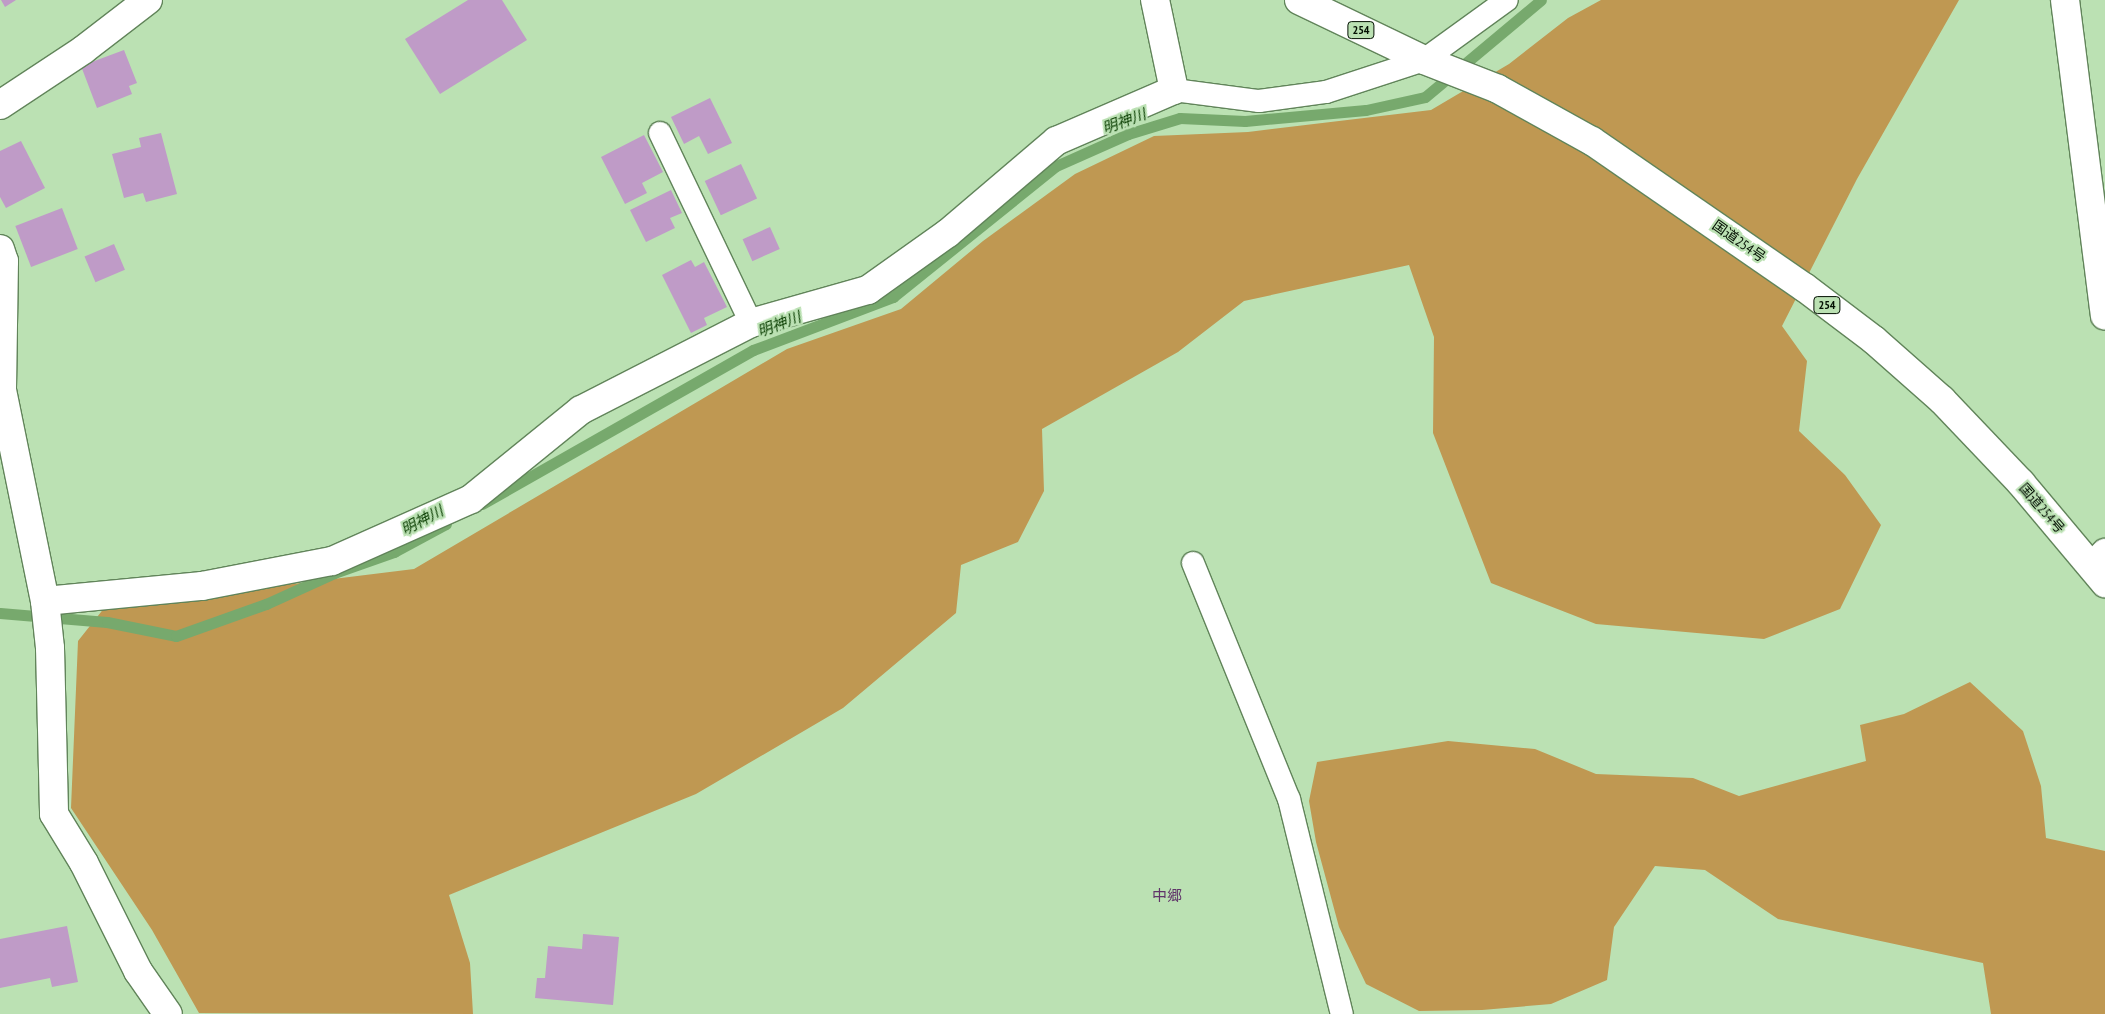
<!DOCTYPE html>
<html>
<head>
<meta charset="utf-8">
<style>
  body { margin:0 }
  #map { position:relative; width:2105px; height:1014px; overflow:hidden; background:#bbe1b3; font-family:"PT Sans Narrow","Noto Sans JP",sans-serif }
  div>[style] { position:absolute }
  .forest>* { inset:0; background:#bf9852 }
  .stream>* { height:11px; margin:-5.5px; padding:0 5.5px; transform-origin:5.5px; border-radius:5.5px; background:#77a96d }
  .building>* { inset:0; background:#bf9bc7; transform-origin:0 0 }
  .roads { filter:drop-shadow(1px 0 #61845a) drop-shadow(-1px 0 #61845a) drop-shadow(0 1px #61845a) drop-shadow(0 -1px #61845a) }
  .lane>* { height:22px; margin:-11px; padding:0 11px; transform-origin:11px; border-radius:11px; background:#fff }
  .street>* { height:28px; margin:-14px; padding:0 14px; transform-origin:14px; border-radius:14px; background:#fff }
  .highway>* { height:28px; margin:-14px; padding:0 14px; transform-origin:14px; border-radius:14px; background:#fff }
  span { translate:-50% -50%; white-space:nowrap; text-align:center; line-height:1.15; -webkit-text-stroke:4.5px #bbe1b3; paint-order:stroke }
  .shield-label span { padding:1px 4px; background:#bbe1b3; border:1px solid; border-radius:4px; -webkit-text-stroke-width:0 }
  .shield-label { font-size:12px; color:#041003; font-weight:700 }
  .street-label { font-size:14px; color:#041003 }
  .water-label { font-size:15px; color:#093d00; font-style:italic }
  .neighbourhood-label { font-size:15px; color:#603469 }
</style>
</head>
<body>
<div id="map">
  <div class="forest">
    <i style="clip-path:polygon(1601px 0,1959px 0,1857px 179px,1782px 326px,1807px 361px,1799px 431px,1845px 475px,1881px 525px,1840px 609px,1764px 639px,1596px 624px,1491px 583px,1433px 433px,1434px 337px,1409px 265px,1244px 301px,1178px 352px,1042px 429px,1044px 491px,1018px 542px,961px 565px,956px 613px,843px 708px,696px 794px,449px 895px,470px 963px,473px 1014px,199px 1013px,152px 930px,71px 808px,78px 641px,105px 607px,414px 569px,787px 349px,901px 309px,983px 241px,1075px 174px,1154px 136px,1248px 132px,1431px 110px,1509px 64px,1568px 18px)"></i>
    <i style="clip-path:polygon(1970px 682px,2023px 731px,2041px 786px,2046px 838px,2105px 851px,2105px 1014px,1991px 1014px,1983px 963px,1778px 919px,1705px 870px,1655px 866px,1614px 927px,1607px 980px,1551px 1004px,1482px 1010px,1419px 1011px,1366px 984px,1339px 927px,1316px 842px,1309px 801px,1317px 762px,1448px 741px,1535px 749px,1596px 774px,1693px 778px,1739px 796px,1866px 761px,1860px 725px,1904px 714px)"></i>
  </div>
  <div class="stream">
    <i style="left:482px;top:504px;width:312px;rotate:-29.6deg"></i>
    <i style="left:753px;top:350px;width:150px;rotate:-20.7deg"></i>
    <i style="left:893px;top:297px;width:209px;rotate:-38.8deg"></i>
    <i style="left:1056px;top:166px;width:79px;rotate:-24deg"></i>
    <i style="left:1128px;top:134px;width:54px;rotate:-17.1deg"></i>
    <i style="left:1180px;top:118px;width:65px;rotate:2.6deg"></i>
    <i style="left:1245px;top:121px;width:121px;rotate:-5.2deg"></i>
    <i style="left:1366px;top:110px;width:60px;rotate:-12.4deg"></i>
    <i style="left:1425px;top:97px;width:151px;rotate:-39.9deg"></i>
    <i style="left:0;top:613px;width:107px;rotate:4.8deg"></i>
    <i style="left:107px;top:622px;width:70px;rotate:11.5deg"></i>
    <i style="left:176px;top:636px;width:96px;rotate:-19.6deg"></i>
    <i style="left:266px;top:604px;width:75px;rotate:-24.5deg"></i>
    <i style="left:334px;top:573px;width:64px;rotate:-19.3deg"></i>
    <i style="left:394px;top:552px;width:59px;rotate:-28.3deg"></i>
  </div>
  <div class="building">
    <i style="clip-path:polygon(1px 0,16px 0,5px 7px)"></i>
    <i style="clip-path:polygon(468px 0,502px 0,527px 40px,440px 94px,405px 39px)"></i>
    <i style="clip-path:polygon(124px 50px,137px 83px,129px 86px,132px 94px,97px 108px,81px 66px)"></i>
    <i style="clip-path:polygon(710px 98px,732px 143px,708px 154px,699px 136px,684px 144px,671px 117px)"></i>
    <i style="clip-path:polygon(161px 133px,177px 194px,146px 202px,143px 193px,124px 198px,112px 154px,141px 147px,139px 138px)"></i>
    <i style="clip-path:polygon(644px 135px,663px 172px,642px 183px,647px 193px,625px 204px,601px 157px)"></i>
    <i style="clip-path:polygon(21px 141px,45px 188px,6px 208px,0 197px,0 151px)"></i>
    <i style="left:741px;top:164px;width:38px;height:40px;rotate:65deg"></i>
    <i style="clip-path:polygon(671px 190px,682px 213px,670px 218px,675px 228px,646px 242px,630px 210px)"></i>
    <i style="left:62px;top:208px;width:44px;height:50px;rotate:69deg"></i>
    <i style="left:770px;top:227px;width:24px;height:30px;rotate:66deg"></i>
    <i style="left:114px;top:244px;width:28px;height:32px;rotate:67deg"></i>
    <i style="clip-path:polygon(691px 260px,695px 267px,704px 262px,727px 307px,704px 318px,707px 325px,691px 333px,662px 275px)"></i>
    <i style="clip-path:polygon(67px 926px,78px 982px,52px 987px,50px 978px,0 988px,0 939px)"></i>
    <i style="clip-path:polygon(583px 934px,619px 937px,613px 1005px,535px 998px,537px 978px,545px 978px,548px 946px,582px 949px)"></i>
  </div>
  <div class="roads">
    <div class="lane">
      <i style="left:1174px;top:90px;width:86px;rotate:7.4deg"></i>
      <i style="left:1259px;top:101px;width:68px;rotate:-7.7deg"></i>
      <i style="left:1326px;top:92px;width:103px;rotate:-18.1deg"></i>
      <i style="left:1424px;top:60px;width:102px;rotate:-35.9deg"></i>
      <i style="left:660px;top:133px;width:211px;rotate:64.4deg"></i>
      <i style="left:1193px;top:563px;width:255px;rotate:67.9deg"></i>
      <i style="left:1289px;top:799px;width:221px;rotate:76.2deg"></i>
    </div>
    <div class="street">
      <i style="left:2065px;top:0;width:318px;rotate:82.8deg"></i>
      <i style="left:0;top:105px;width:100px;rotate:-33.5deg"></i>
      <i style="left:83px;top:50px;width:82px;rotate:-37.6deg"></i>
      <i style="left:0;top:249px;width:13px;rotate:72deg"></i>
      <i style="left:4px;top:261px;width:129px;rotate:90.9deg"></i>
      <i style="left:2px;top:390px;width:215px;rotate:78.5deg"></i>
      <i style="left:45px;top:601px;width:47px;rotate:83.9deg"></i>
      <i style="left:50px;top:648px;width:166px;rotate:88.6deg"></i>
      <i style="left:54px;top:814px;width:57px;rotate:58.5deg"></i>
      <i style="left:84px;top:863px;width:121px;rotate:63.4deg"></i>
      <i style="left:138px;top:971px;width:52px;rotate:55.1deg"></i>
      <i style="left:2093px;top:566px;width:18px;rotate:-47deg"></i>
      <i style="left:45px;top:601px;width:158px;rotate:-5.5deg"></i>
      <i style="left:202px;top:586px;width:132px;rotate:-10.9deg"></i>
      <i style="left:332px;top:561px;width:152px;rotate:-24deg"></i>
      <i style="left:471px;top:499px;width:141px;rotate:-39deg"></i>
      <i style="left:581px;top:410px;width:191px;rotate:-27.1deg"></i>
      <i style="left:751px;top:323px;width:122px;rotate:-15.8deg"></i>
      <i style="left:868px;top:290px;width:98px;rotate:-35.5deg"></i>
      <i style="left:948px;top:233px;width:142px;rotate:-40.4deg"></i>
      <i style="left:1056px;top:141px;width:129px;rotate:-23.4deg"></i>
      <i style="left:1174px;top:90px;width:92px;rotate:-101.9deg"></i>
    </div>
    <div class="highway">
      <i style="left:1299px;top:0;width:139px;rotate:25.6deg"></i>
      <i style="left:1424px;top:60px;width:79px;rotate:21.4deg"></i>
      <i style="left:1498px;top:89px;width:107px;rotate:29deg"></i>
      <i style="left:1592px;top:141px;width:257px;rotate:34.6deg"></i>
      <i style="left:1804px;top:287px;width:88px;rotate:37.1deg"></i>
      <i style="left:1874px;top:340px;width:91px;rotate:41.4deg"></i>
      <i style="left:1942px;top:400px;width:115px;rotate:46.4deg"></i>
      <i style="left:2021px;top:483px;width:131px;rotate:50deg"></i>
    </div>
  </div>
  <div class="shield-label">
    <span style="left:1361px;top:30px">254</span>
    <span style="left:1827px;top:305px">254</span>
  </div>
  <div class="street-label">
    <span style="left:1739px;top:241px;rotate:35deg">国道254号</span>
    <span style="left:2042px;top:508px;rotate:49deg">国道254号</span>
  </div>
  <div class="water-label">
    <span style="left:1124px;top:121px;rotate:-20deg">明神川</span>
    <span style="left:779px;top:324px;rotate:-21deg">明神川</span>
    <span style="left:422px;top:520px;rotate:-28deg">明神川</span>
  </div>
  <div class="neighbourhood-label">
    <span style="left:1167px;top:896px">中郷</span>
  </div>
</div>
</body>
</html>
